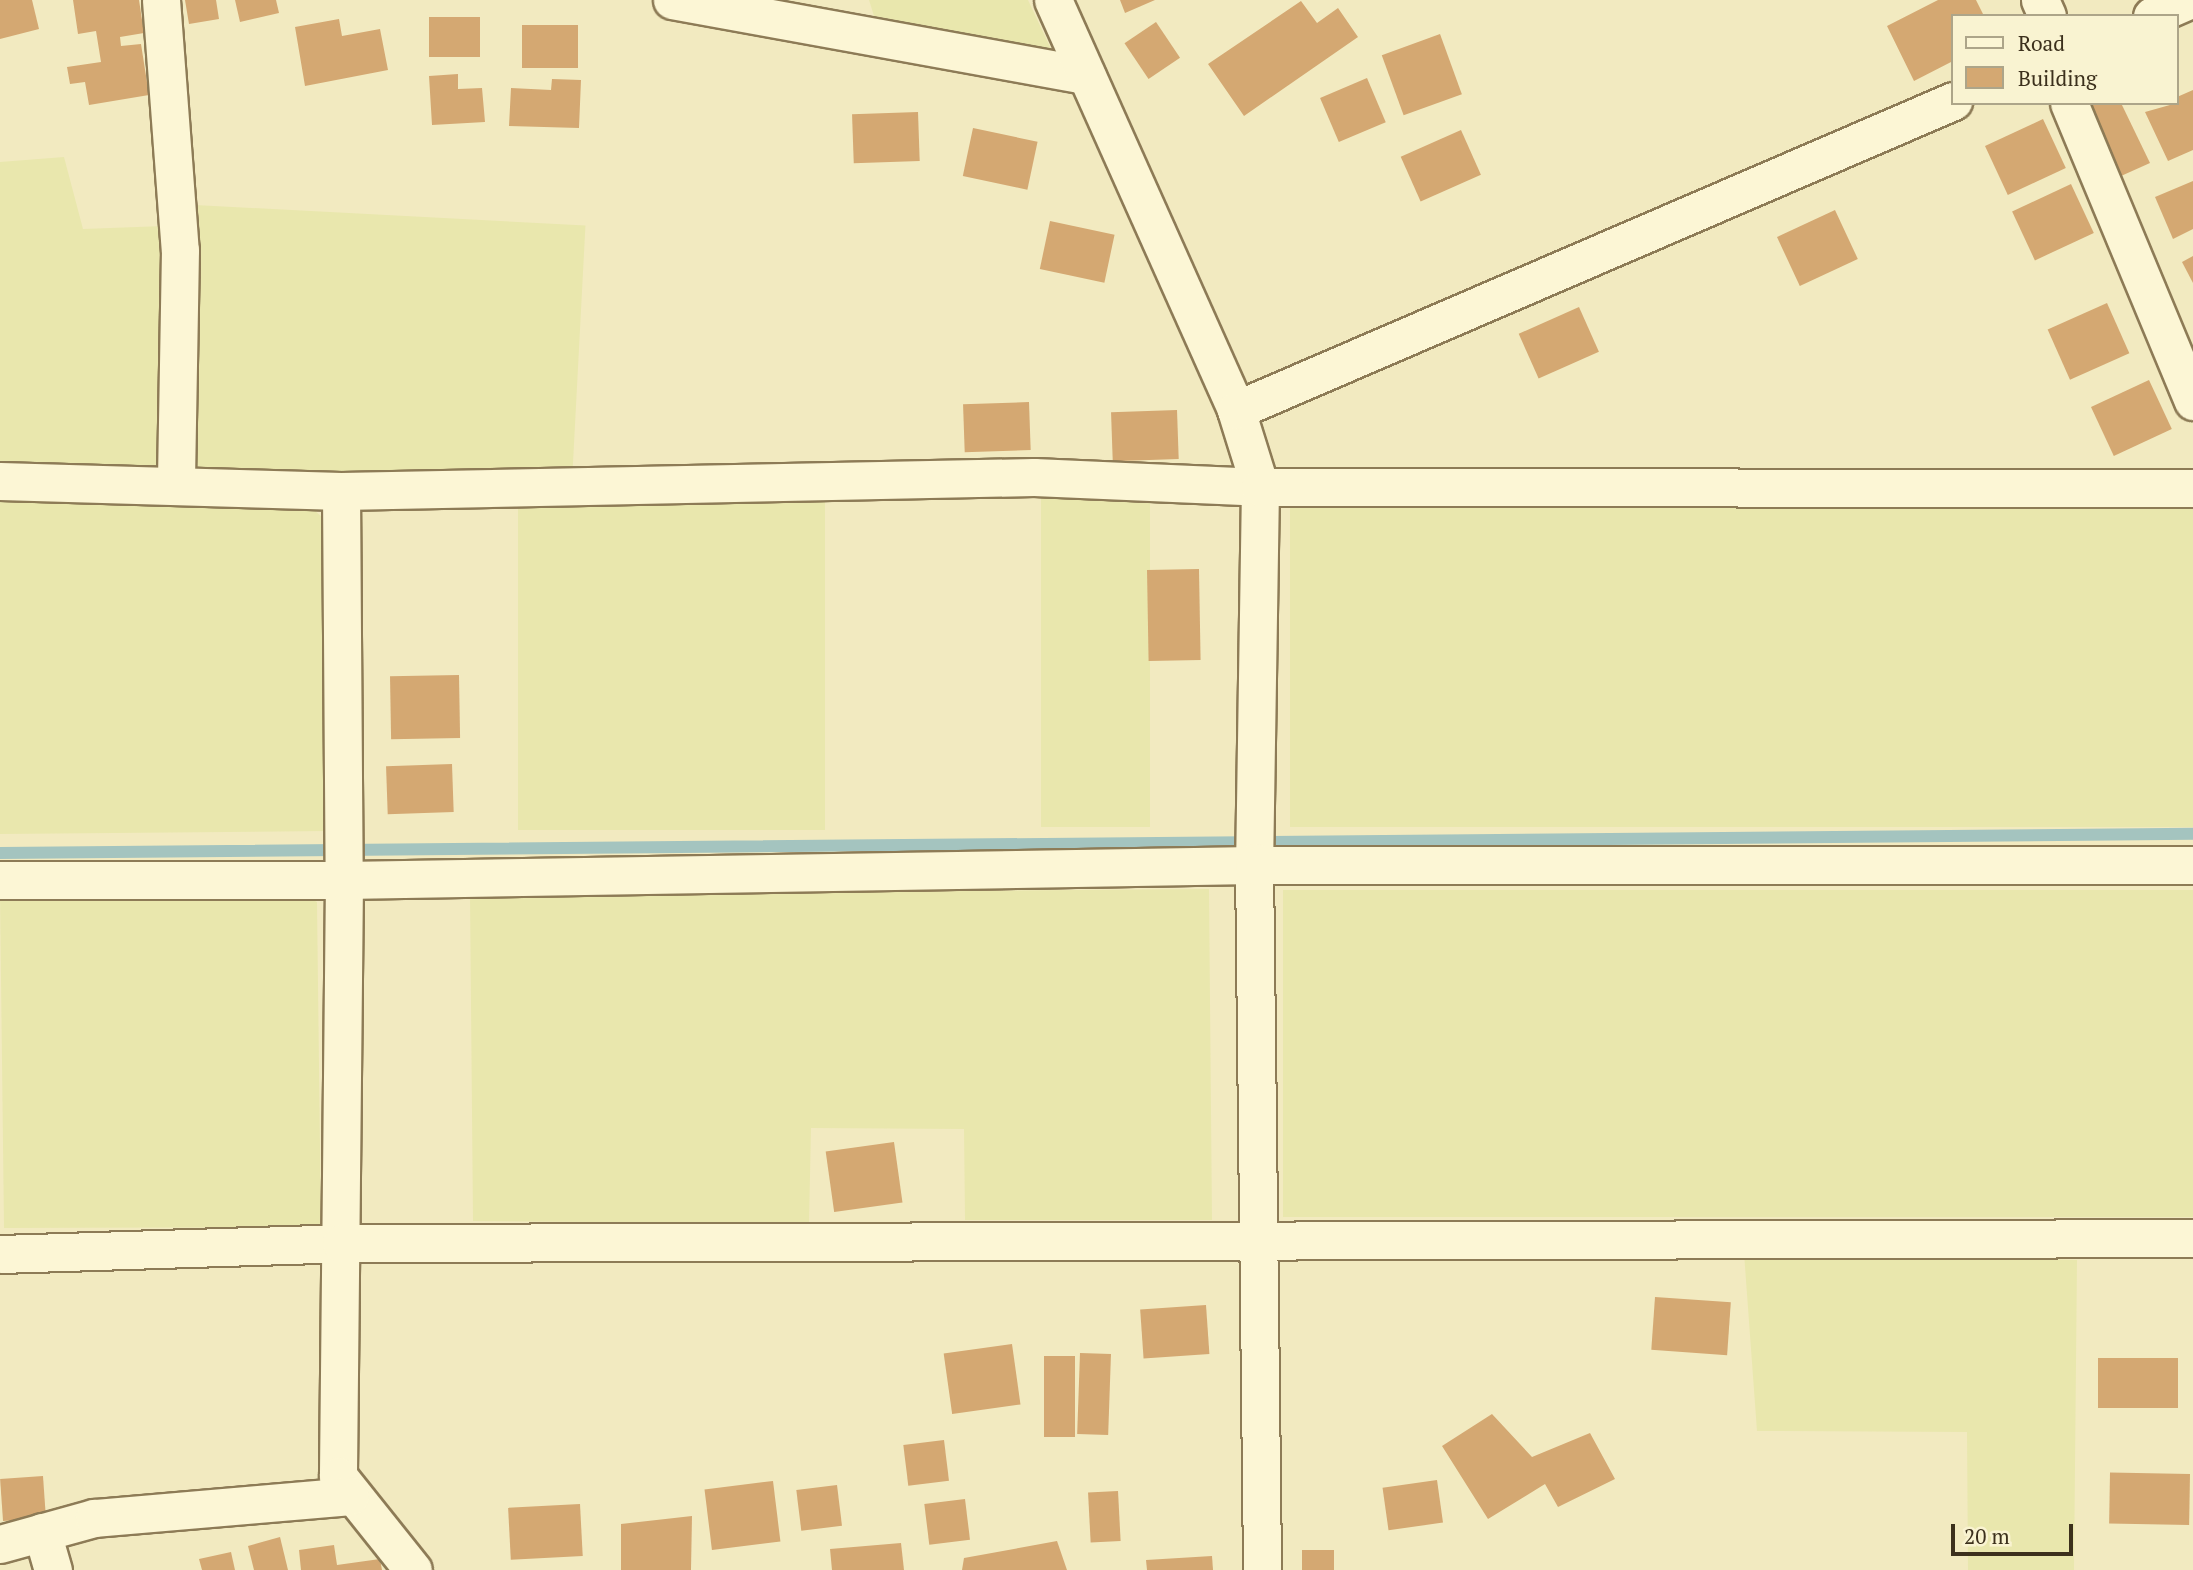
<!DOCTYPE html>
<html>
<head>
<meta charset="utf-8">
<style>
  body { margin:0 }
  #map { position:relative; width:2193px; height:1570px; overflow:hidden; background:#f2eac0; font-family:"PT Serif",serif }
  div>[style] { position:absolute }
  .farmland>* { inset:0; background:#e9e7ad; transform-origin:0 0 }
  .stream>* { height:12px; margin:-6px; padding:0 6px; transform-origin:6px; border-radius:6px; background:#a4c4bf }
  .building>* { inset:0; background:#d4a872; transform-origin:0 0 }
  .roads { filter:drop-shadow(2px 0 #8d7b56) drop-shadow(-2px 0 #8d7b56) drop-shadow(0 2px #8d7b56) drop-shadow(0 -2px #8d7b56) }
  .minor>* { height:37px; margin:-18.5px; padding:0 18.5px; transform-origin:18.5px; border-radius:18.5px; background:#fcf6d5 }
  span { translate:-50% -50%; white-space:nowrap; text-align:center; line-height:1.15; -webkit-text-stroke:5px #f9f3d1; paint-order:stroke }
  .legend { position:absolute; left:1951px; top:14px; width:228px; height:91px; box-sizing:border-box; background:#f9f3d1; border:2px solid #ada589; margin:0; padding:9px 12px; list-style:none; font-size:21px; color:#3c301c }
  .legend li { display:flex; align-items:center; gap:14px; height:35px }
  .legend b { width:35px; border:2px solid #ada589 }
  .scale { position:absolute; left:1951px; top:1524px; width:122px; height:32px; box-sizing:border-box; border:4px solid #3c301c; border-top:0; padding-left:9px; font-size:21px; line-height:24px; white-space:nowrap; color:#3c301c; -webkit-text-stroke:5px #f9f3d1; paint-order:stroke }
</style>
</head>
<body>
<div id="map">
  <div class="farmland">
    <i style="clip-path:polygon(869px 0,1028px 0,1052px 51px,874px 16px)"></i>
    <i style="clip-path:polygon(64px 157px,83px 229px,164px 226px,163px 467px,0 466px,0 162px)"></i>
    <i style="left:195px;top:205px;width:391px;height:262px;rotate:3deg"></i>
    <i style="left:1150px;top:494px;width:333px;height:109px;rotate:90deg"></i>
    <i style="clip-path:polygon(0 497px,307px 504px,322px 517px,328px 831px,0 834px)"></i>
    <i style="left:518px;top:499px;width:307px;height:331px"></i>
    <i style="left:2193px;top:500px;width:327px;height:903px;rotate:90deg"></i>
    <i style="clip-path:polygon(1209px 889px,1212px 1220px,965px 1220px,964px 1129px,811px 1128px,809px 1224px,473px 1221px,470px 895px)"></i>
    <i style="left:2193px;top:890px;width:327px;height:910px;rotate:90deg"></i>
    <i style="clip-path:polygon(299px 893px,317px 902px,321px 1227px,4px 1228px,0 896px)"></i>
    <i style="clip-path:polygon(1744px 1253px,2077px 1260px,2074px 1570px,1968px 1570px,1967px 1432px,1757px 1431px)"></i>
  </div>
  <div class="stream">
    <i style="left:0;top:853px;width:2193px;rotate:-0.5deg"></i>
  </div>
  <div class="building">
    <i style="clip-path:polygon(0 0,32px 0,39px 29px,0 39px)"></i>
    <i style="clip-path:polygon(73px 0,139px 0,144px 33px,120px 37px,121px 46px,141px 44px,149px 95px,89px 105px,85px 82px,70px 84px,67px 67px,101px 62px,96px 31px,78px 34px)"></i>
    <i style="clip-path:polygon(185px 0,216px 0,219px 19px,189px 24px)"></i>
    <i style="clip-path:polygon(235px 0,276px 0,279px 13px,240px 22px)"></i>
    <i style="clip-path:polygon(1120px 0,1155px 0,1125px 13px)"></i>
    <i style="clip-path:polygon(1938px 0,1976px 0,1984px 16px,1953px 16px,1953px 61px,1914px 81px,1887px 26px)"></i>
    <i style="clip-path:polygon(1301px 1px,1317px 23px,1338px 8px,1358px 37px,1244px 116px,1208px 64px)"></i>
    <i style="left:429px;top:17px;width:51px;height:40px"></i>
    <i style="clip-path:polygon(339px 19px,342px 36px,380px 29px,388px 70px,305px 86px,295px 27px)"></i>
    <i style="left:1156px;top:22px;width:43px;height:38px;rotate:56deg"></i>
    <i style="left:578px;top:25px;width:43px;height:56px;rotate:90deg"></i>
    <i style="left:1440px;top:34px;width:64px;height:62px;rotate:70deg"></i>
    <i style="clip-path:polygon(458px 74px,458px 89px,482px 88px,485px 122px,432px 125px,429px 76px)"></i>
    <i style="left:1367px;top:78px;width:48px;height:51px;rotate:67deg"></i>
    <i style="clip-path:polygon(552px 79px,581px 80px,579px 128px,509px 126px,511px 88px,551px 90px)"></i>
    <i style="clip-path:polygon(2193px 90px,2193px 150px,2168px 161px,2145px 112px,2177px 103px,2177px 97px)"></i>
    <i style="clip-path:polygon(2094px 103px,2121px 103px,2150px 163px,2121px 176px,2088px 107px)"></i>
    <i style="left:918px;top:112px;width:49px;height:66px;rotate:88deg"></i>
    <i style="left:2043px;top:119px;width:54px;height:64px;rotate:65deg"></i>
    <i style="left:973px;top:128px;width:66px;height:49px;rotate:12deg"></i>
    <i style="left:1461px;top:130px;width:49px;height:66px;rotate:66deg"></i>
    <i style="clip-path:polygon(2193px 181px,2193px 229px,2173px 239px,2155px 197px)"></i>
    <i style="left:2071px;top:184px;width:54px;height:65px;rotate:65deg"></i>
    <i style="left:1835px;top:210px;width:54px;height:64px;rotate:65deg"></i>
    <i style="left:1050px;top:221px;width:66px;height:49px;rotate:12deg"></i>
    <i style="clip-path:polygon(2193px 256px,2193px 283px,2182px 262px)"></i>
    <i style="left:2107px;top:303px;width:55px;height:65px;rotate:66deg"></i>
    <i style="left:1579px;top:307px;width:49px;height:66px;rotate:66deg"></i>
    <i style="left:2149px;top:380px;width:54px;height:64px;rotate:65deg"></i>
    <i style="left:1029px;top:402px;width:48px;height:66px;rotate:88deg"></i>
    <i style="left:1177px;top:410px;width:49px;height:66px;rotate:88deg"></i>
    <i style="left:1199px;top:569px;width:91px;height:52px;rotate:89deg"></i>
    <i style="left:459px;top:675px;width:63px;height:69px;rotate:89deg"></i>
    <i style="left:452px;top:764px;width:48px;height:66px;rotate:88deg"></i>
    <i style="left:894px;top:1142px;width:61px;height:69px;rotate:82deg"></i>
    <i style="left:1655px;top:1297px;width:76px;height:53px;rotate:4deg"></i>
    <i style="left:1206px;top:1305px;width:49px;height:66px;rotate:86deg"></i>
    <i style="left:1012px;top:1344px;width:61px;height:69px;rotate:82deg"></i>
    <i style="left:1080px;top:1353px;width:31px;height:81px;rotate:2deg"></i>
    <i style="left:1044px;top:1356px;width:31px;height:81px"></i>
    <i style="left:2098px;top:1358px;width:80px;height:50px"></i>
    <i style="clip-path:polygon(1492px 1414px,1532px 1457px,1590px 1433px,1615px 1479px,1558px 1507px,1545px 1484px,1488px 1519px,1442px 1446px)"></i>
    <i style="left:944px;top:1440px;width:41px;height:41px;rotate:83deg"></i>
    <i style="left:2190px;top:1474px;width:51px;height:80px;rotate:91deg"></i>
    <i style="left:43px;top:1476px;width:42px;height:43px;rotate:86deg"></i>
    <i style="left:1437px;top:1480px;width:43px;height:55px;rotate:82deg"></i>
    <i style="left:773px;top:1481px;width:61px;height:69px;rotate:83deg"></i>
    <i style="left:837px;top:1485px;width:41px;height:41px;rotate:83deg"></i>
    <i style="left:1118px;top:1491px;width:50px;height:30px;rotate:87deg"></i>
    <i style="left:965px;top:1499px;width:41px;height:41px;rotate:83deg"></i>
    <i style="left:580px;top:1504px;width:52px;height:72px;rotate:87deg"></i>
    <i style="clip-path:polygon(692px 1516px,691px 1570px,621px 1570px,621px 1524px)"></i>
    <i style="clip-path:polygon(280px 1537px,288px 1570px,254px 1570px,248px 1546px)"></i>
    <i style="clip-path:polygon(1057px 1541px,1067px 1570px,962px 1570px,964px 1558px)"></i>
    <i style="clip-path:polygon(901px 1543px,904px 1570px,832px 1570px,830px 1549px)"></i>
    <i style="clip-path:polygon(334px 1545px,337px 1565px,380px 1559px,382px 1570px,301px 1570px,299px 1550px)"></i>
    <i style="left:1302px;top:1550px;width:32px;height:20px"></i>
    <i style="clip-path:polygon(231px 1552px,235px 1570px,202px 1570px,199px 1559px)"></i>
    <i style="clip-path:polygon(1212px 1556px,1213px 1570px,1147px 1570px,1146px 1560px)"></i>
  </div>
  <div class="roads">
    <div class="minor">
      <i style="left:161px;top:0;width:251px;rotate:85.7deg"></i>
      <i style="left:180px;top:250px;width:236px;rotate:91deg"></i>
      <i style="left:672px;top:0;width:421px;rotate:10.3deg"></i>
      <i style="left:1053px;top:0;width:449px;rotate:65.9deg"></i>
      <i style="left:1236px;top:410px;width:81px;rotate:72.7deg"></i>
      <i style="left:1260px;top:487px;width:375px;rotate:90.9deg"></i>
      <i style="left:1254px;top:862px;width:708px;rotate:89.35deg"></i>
      <i style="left:2040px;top:0;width:17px;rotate:66deg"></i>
      <i style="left:2152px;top:16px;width:40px;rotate:-23.4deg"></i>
      <i style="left:2069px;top:103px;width:323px;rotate:67.4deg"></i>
      <i style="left:1236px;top:410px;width:781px;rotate:-23.31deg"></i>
      <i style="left:0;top:481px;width:341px;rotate:1.7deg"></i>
      <i style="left:341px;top:491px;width:693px;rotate:-1.16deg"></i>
      <i style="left:1034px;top:477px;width:226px;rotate:2.5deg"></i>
      <i style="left:1260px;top:487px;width:933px;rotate:0.06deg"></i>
      <i style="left:341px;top:491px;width:389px;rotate:89.6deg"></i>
      <i style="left:344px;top:880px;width:596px;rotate:90.58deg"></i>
      <i style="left:338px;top:1476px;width:120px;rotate:51.4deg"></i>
      <i style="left:0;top:880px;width:344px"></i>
      <i style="left:344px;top:880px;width:910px;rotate:-0.94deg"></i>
      <i style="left:1254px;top:865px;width:939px"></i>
      <i style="left:0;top:1254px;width:341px;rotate:-1.8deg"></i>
      <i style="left:341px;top:1243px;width:1852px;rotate:-0.15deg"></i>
      <i style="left:42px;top:1532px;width:40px;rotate:74deg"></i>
      <i style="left:0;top:1544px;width:98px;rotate:-15.5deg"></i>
      <i style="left:94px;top:1518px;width:257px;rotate:-4.9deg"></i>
    </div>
  </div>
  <ul class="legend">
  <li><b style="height:9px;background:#fcf6d5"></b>Road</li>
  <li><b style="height:19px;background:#d4a872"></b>Building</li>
  </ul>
  <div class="scale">20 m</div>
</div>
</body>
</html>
